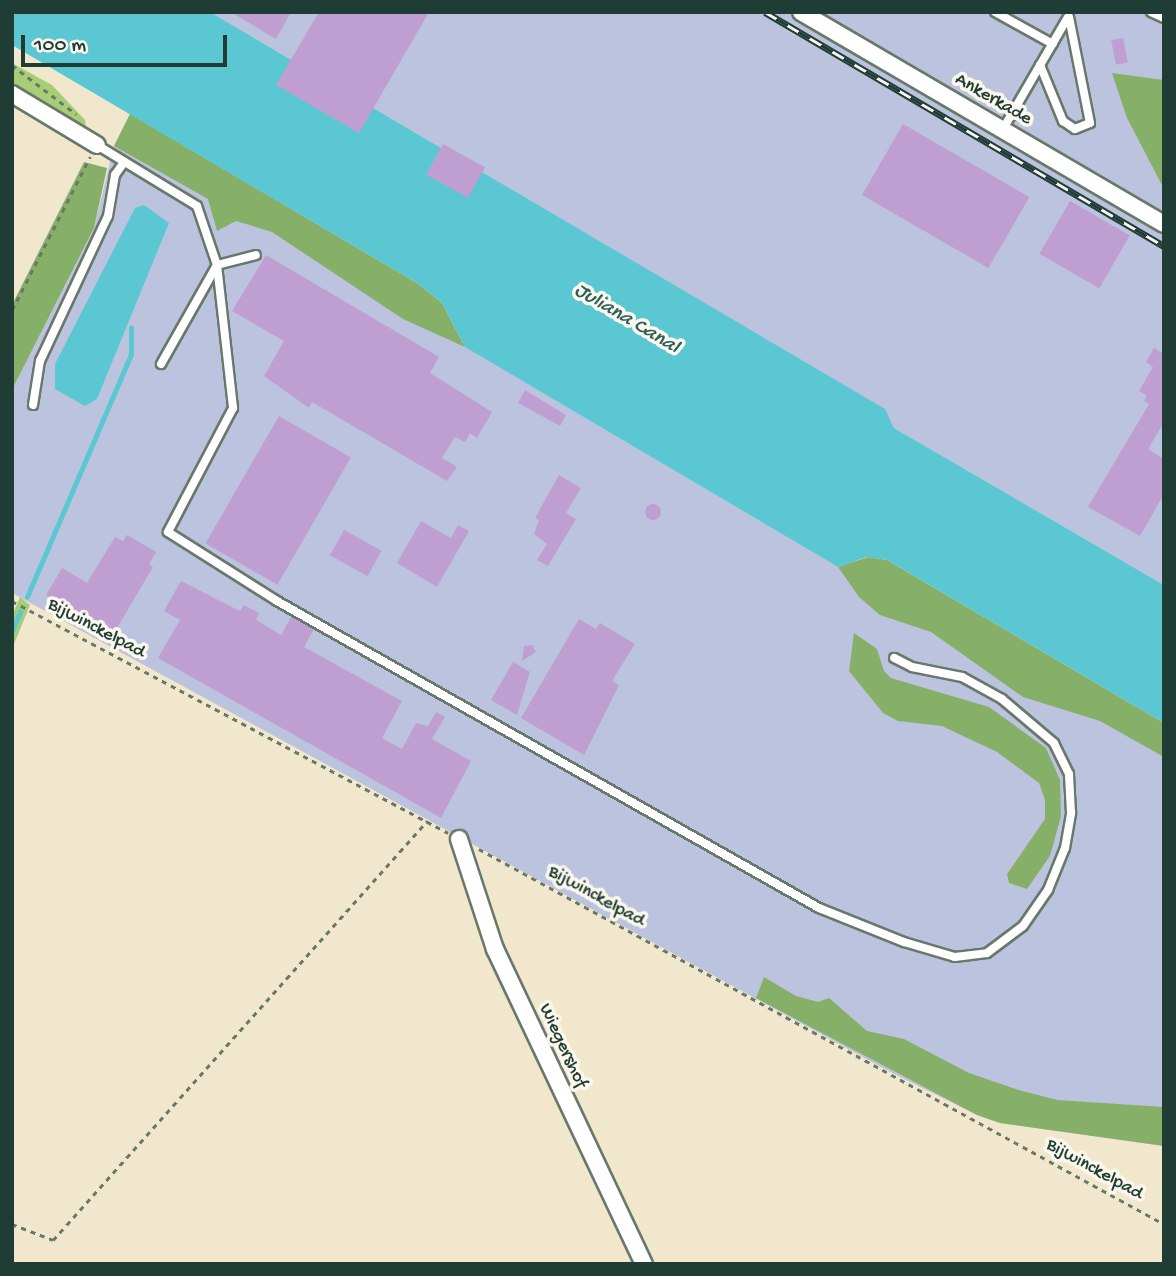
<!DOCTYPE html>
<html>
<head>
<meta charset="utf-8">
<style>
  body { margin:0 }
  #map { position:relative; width:1176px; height:1276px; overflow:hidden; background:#f1e7cd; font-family:"Gochi Hand",sans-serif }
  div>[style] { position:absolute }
  .industrial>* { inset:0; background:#bcc3de }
  .green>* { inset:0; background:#a8cd77 }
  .forest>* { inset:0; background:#86b068 }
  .water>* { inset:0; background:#5bc7d2 }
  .stream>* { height:4.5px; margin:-2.25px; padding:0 2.25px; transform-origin:2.25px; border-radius:2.25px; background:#5bc7d2 }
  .building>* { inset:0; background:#bf9fd1; transform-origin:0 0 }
  .round { border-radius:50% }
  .path>* { height:2.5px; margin-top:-1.25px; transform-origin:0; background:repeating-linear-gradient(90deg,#68786a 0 5px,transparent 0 10px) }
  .roads { filter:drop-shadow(2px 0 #68786a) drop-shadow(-2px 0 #68786a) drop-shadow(0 2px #68786a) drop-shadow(0 -2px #68786a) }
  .service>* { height:8px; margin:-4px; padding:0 4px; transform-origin:4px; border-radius:4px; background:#fff }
  .minor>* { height:16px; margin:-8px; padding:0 8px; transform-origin:8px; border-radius:8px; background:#fff }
  .rail>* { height:7px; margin-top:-3.5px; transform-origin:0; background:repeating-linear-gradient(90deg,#fbf7ec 0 13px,#1f3d34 0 26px); box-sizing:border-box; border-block:2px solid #1f3d34 }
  span { translate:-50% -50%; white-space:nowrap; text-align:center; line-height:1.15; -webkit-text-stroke:7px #fbf7ec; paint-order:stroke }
  .street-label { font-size:19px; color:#1f3d34 }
  .water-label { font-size:21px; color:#2e605c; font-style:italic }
  .frame { position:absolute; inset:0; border:14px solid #1f3d34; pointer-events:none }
  .scale { position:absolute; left:21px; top:35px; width:206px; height:32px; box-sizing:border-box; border:4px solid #1f3d34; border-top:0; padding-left:9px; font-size:21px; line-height:24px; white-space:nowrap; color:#1f3d34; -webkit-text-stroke:5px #fbf7ec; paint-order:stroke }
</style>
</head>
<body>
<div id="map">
  <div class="industrial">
    <i style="clip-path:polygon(210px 12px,1164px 12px,1164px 585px,894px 428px,884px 409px)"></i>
    <i style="clip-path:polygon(130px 114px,192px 151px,466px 347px,838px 567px,851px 560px,1164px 723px,1164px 1146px,1000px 1123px,977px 1115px,894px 1074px,12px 593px,12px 390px,94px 228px,114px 146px)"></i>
  </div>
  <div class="green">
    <i style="clip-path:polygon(12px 63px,52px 85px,85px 120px,86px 128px,12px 86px)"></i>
    <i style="clip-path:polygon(20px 597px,30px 605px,12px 649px,12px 616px)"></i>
  </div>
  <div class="forest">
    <i style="clip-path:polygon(1112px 73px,1164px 80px,1164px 189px,1127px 118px)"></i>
    <i style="clip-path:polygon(130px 114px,417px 283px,442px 303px,465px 347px,403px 319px,272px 232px,236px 221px,217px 231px,208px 199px,114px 146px)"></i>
    <i style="clip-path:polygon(84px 162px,107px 168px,94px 228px,12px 390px,12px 305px)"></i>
    <i style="clip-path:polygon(868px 557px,887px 560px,1164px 723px,1164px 757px,1100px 721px,1023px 697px,931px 632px,880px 615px,859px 597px,838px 567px)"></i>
    <i style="clip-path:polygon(854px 633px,877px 649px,884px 671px,891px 678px,989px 707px,1046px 748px,1060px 780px,1061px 816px,1050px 856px,1027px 889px,1009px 883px,1007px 874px,1045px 819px,1045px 800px,1039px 783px,997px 752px,942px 726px,898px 721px,883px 713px,849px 671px)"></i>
    <i style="clip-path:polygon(764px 977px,796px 996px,818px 1002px,829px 998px,867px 1031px,904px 1039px,969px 1073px,1019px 1090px,1057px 1100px,1164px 1107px,1164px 1146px,1000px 1123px,977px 1115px,756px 998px)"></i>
  </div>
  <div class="water">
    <i style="clip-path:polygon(12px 12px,210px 12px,885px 409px,894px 428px,1164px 585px,1164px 723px,887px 560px,867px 557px,838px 567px,465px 347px,442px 303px,417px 283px,12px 45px)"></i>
    <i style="clip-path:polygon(144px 205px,169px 223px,97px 399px,85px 406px,55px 389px,55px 364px,135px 208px)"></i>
  </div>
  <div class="stream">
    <i style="left:27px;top:597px;width:264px;rotate:-66.8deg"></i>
    <i style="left:131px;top:354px;width:26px;rotate:-90deg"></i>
    <i style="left:12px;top:631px;width:21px;rotate:-67deg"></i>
  </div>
  <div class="building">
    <i style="clip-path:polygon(231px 12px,291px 12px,276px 39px)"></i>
    <i style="clip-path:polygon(319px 12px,429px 12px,359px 133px,276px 85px)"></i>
    <i style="left:1123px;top:38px;width:25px;height:12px;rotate:79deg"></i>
    <i style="left:903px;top:124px;width:146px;height:82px;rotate:30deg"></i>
    <i style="left:443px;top:144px;width:48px;height:35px;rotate:29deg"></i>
    <i style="left:1070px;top:201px;width:69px;height:61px;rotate:30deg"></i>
    <i style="clip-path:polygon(266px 255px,439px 357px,430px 373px,492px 412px,477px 438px,470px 433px,465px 442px,455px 437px,442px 458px,457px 467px,447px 481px,312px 402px,309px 408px,264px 376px,284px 341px,232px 311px)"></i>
    <i style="clip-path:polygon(1154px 348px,1162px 353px,1164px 349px,1164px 422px,1148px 449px,1164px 459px,1164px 494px,1140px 536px,1088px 507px,1149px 404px,1144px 401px,1147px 396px,1139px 391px,1153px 367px,1146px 362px)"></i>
    <i style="clip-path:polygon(525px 390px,566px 415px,560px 426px,518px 403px)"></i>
    <i style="left:279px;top:416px;width:83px;height:147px;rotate:30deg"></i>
    <i style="clip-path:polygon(559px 475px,581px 488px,566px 513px,576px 519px,548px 566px,537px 560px,547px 544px,534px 534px,539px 520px,535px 518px)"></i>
    <i class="round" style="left:645px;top:504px;width:16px;height:16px"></i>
    <i style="clip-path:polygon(421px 521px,451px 538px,458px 525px,469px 531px,437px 587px,397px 563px)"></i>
    <i style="left:344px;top:530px;width:43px;height:29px;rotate:29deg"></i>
    <i style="clip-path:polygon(127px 535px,156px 552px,149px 564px,153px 567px,114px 633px,46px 595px,62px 568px,87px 583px,115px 537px,123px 541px)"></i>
    <i style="clip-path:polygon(181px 581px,240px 611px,244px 605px,259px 613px,256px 620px,281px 635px,291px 617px,314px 629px,304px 647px,402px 701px,382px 738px,402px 749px,416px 723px,428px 726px,436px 712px,445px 717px,432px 739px,471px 761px,441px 818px,158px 658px,180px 620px,164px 611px)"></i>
    <i style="clip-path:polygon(579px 619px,596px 629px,600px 623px,635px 644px,612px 681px,619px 685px,584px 755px,521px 718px)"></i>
    <i style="clip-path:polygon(532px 645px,536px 652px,522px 661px,524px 646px)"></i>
    <i style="clip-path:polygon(513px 662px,530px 672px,517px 715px,491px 700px)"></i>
  </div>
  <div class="path">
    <i style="left:12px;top:65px;width:81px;rotate:37.4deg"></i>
    <i style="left:12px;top:310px;width:172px;rotate:-63deg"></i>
    <i style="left:12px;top:601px;width:494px;rotate:28deg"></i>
    <i style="left:479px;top:849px;width:781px;rotate:28.7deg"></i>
    <i style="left:12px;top:1224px;width:44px;rotate:21.3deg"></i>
    <i style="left:53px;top:1240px;width:562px;rotate:-48.25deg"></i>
  </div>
  <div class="roads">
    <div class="service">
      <i style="left:995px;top:12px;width:66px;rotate:28.9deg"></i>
      <i style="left:1151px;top:12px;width:14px;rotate:25deg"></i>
      <i style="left:1040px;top:65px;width:61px;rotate:67.7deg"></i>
      <i style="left:1063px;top:121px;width:14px;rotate:34deg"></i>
      <i style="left:1075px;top:129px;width:16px;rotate:-22deg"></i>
      <i style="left:1090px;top:123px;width:108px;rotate:-101.2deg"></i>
      <i style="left:1003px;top:129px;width:129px;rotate:-59.9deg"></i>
      <i style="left:97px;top:145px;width:117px;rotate:31.4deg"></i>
      <i style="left:197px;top:206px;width:62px;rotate:71.3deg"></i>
      <i style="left:217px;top:265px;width:144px;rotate:83.6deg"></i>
      <i style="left:233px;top:408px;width:140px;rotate:117.7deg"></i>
      <i style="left:168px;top:532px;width:129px;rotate:32.3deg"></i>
      <i style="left:277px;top:601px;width:623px;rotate:29.53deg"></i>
      <i style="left:819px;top:908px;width:92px;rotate:21.8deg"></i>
      <i style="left:904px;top:942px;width:53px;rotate:16.4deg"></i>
      <i style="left:955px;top:957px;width:32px;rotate:-7deg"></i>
      <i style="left:987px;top:953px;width:45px;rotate:-36.9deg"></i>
      <i style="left:1023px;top:926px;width:44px;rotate:-55.2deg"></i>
      <i style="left:1048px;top:890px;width:45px;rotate:-68deg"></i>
      <i style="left:1065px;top:848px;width:36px;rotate:-80deg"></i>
      <i style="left:1071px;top:813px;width:39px;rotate:-93deg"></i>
      <i style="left:1069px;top:774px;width:34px;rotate:-116deg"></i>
      <i style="left:1054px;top:743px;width:68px;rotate:-139.8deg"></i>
      <i style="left:1002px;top:699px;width:46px;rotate:-151.2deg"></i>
      <i style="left:962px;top:677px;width:51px;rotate:-168.7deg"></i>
      <i style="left:912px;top:667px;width:20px;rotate:-153deg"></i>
      <i style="left:161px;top:364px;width:114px;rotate:-60.5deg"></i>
      <i style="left:217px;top:265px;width:40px;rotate:-14.4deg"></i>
      <i style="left:33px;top:405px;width:45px;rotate:-81deg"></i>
      <i style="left:40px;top:361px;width:160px;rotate:-64.9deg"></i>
      <i style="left:108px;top:216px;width:42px;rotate:-80.3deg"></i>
      <i style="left:115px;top:175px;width:16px;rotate:-55deg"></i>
    </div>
    <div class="minor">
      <i style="left:801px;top:12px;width:420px;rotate:30.3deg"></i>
      <i style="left:12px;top:94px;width:99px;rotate:31deg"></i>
      <i style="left:459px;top:839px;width:116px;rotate:71.9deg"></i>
      <i style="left:495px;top:949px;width:348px;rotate:64.7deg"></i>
    </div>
  </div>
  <div class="rail">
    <i style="left:765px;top:12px;width:463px;rotate:30.4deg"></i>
  </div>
  <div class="street-label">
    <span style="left:993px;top:100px;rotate:30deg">Ankerkade</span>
    <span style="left:96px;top:629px;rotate:28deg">Bijwinckelpad</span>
    <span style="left:596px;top:897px;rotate:29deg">Bijwinckelpad</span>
    <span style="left:562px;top:1046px;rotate:65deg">Wiegershof</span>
    <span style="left:1094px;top:1170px;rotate:29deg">Bijwinckelpad</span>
  </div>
  <div class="water-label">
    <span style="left:626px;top:320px;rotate:31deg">Juliana Canal</span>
  </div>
  <div class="frame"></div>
  <div class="scale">100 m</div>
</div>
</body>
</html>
